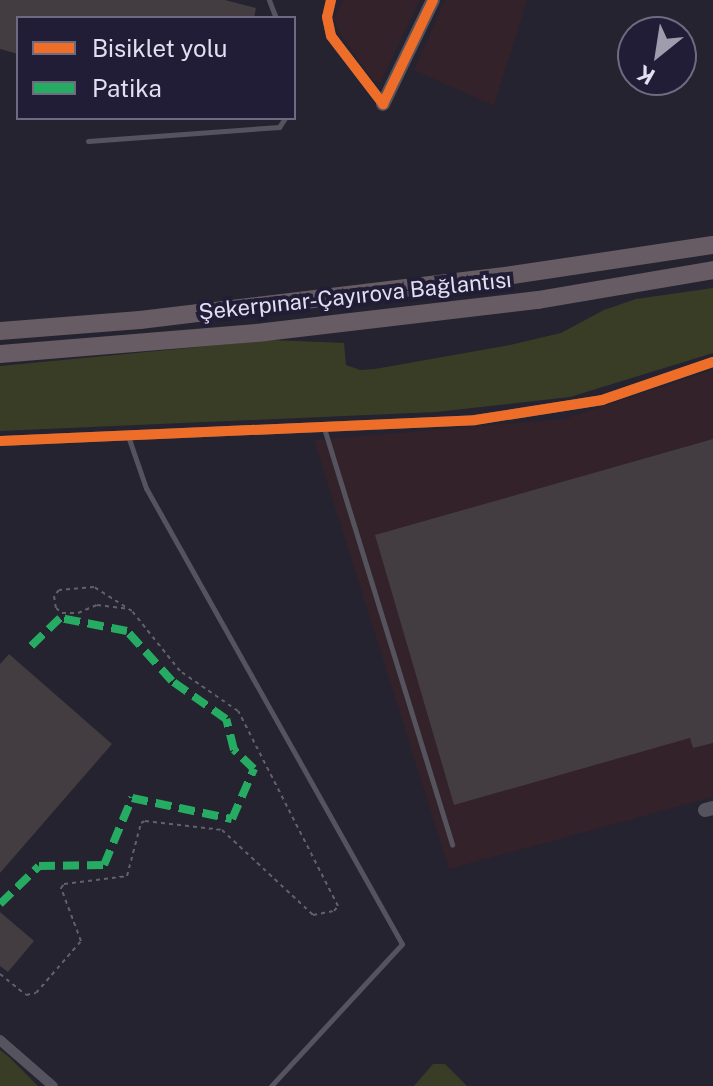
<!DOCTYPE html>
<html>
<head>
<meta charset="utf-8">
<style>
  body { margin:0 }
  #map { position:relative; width:713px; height:1086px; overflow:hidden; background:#252330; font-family:"Public Sans",sans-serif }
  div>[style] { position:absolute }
  .industrial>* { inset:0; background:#33222a }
  .green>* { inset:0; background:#393d26 }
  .building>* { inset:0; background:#433c40 }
  .path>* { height:2px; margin-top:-1px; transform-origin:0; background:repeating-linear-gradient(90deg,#62606b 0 4px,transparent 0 8px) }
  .lane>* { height:5px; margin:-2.5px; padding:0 2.5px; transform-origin:2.5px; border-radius:2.5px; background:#54535e }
  .street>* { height:10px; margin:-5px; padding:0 5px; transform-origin:5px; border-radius:5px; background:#54535e }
  .secondary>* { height:14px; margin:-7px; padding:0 7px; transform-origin:7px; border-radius:7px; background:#54535e }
  .highway>* { height:18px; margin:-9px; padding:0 9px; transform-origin:9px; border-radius:9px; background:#675c63 }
  .quiet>* { height:8px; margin-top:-4px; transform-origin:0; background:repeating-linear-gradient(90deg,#26ab63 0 16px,transparent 0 24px) }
  .cycleway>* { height:10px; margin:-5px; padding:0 5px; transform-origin:5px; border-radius:5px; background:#ee6e29 }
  span { translate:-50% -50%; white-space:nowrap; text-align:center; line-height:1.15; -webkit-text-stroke:8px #211d36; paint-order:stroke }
  .street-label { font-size:22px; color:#e1dff1 }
  .legend { position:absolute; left:16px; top:16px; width:280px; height:104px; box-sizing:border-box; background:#211d36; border:2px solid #6e6b81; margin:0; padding:10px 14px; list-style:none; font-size:24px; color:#e1dff1 }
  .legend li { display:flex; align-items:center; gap:16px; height:40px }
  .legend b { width:40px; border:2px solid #6e6b81 }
  .north { position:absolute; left:617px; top:16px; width:80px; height:80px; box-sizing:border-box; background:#211d36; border:2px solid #6e6b81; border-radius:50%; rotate:210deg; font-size:22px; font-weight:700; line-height:32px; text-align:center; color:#e1dff1 }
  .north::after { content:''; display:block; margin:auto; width:28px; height:36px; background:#9f9dad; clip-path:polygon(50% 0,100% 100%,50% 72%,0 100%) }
</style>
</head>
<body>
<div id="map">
  <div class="industrial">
    <i style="clip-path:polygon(343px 0,420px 0,380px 83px,373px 80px,339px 32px,334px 18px)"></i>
    <i style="clip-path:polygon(445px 0,527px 0,494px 106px,414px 70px)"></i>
    <i style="clip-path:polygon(713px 370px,713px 797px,449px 869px,314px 440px,564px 419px)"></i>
  </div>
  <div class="green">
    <i style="clip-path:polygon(713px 288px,713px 353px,570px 397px,436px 412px,0 431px,0 366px,271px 340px,344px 343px,346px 365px,360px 370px,375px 369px,510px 345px,561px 333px,604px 310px,636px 299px)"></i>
    <i style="clip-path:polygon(0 1050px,9px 1057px,38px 1086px,0 1086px)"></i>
    <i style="clip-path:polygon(433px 1064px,445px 1064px,467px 1086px,414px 1086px)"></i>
  </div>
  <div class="building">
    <i style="clip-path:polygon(0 0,225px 0,256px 8px,254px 18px,18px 18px,18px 54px,0 49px)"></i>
    <i style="clip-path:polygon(713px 439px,713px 743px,693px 748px,690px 738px,454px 805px,375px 535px)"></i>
    <i style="clip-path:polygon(9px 654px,112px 744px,0 873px,0 664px)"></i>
    <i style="clip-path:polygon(0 912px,34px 941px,8px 972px,0 966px)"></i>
  </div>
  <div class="path">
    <i style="left:0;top:974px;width:33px;rotate:39deg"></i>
    <i style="left:26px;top:995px;width:10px;rotate:-11deg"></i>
    <i style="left:36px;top:993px;width:69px;rotate:-49.1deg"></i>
    <i style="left:81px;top:941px;width:57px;rotate:-110.7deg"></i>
    <i style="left:61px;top:888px;width:5px;rotate:-53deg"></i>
    <i style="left:64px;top:884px;width:64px;rotate:-7.2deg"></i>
    <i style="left:127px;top:876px;width:55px;rotate:-75.2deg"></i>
    <i style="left:141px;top:823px;width:4px;rotate:-27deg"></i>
    <i style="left:145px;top:821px;width:78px;rotate:6.7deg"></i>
    <i style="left:222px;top:830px;width:125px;rotate:43deg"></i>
    <i style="left:313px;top:915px;width:21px;rotate:-11deg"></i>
    <i style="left:334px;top:911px;width:6px;rotate:-51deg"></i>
    <i style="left:338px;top:906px;width:219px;rotate:-117.1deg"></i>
    <i style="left:238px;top:711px;width:70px;rotate:-145.4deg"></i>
    <i style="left:180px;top:671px;width:77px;rotate:-128.7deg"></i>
    <i style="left:132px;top:611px;width:45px;rotate:-147.7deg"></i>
    <i style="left:94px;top:587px;width:35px;rotate:175deg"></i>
    <i style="left:59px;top:590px;width:8px;rotate:130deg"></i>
    <i style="left:54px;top:596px;width:12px;rotate:81deg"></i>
    <i style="left:56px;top:608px;width:8px;rotate:40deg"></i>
    <i style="left:62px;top:613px;width:16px"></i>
    <i style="left:78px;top:613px;width:21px;rotate:-23deg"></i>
    <i style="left:97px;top:605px;width:31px;rotate:7deg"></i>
  </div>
  <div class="lane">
    <i style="left:269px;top:0;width:19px;rotate:69deg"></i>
    <i style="left:88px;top:141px;width:192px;rotate:-4.2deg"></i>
    <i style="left:279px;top:127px;width:11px;rotate:-56deg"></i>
    <i style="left:324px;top:428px;width:436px;rotate:72.9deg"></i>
    <i style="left:128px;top:436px;width:55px;rotate:70.9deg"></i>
    <i style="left:146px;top:488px;width:523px;rotate:60.69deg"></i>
    <i style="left:402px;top:944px;width:193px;rotate:132.7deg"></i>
  </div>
  <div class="street">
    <i style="left:331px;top:0;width:17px;rotate:103deg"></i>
    <i style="left:327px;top:17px;width:19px;rotate:78deg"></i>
    <i style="left:331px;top:36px;width:86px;rotate:52.6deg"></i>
    <i style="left:0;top:441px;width:475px;rotate:-2.5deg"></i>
    <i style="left:475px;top:420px;width:129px;rotate:-8.9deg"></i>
    <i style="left:602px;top:400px;width:117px;rotate:-18.9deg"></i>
    <i style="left:0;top:1040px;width:70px;rotate:41deg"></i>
  </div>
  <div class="secondary">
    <i style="left:383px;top:104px;width:115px;rotate:-64.3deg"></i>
    <i style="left:705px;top:810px;width:8px;rotate:-14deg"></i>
  </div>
  <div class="highway">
    <i style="left:0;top:331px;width:140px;rotate:-4.5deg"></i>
    <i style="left:140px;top:320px;width:375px;rotate:-6.9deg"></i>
    <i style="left:512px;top:275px;width:203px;rotate:-8.5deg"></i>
    <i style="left:0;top:354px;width:266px;rotate:-4.7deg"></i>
    <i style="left:265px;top:332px;width:275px;rotate:-6.7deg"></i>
    <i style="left:538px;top:300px;width:178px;rotate:-9.7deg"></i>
  </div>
  <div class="quiet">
    <i style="left:0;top:904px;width:54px;rotate:-44.3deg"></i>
    <i style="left:39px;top:866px;width:65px;rotate:-0.9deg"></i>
    <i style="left:104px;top:865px;width:73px;rotate:-67.3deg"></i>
    <i style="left:132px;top:798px;width:102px;rotate:11.9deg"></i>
    <i style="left:232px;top:819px;width:55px;rotate:-66.3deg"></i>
    <i style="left:254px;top:769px;width:28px;rotate:-136deg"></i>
    <i style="left:234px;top:750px;width:32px;rotate:-104deg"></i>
    <i style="left:226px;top:719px;width:66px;rotate:-144.9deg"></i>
    <i style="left:172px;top:681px;width:67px;rotate:-132deg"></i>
    <i style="left:127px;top:631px;width:68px;rotate:-169deg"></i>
    <i style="left:60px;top:618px;width:45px;rotate:135.9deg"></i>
  </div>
  <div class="cycleway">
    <i style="left:331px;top:0;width:17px;rotate:103deg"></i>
    <i style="left:327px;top:17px;width:19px;rotate:78deg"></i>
    <i style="left:331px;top:36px;width:86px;rotate:52.6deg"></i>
    <i style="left:383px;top:104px;width:115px;rotate:-64.3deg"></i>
    <i style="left:0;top:441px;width:475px;rotate:-2.5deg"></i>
    <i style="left:475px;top:420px;width:129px;rotate:-8.9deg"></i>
    <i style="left:602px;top:400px;width:117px;rotate:-18.9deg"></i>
  </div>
  <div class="street-label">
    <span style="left:355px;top:296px;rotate:-6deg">Şekerpınar-Çayırova Bağlantısı</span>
  </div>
  <ul class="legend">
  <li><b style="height:10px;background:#ee6e29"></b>Bisiklet yolu</li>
  <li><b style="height:10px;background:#26ab63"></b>Patika</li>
  </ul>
  <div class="north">K</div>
</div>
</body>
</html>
